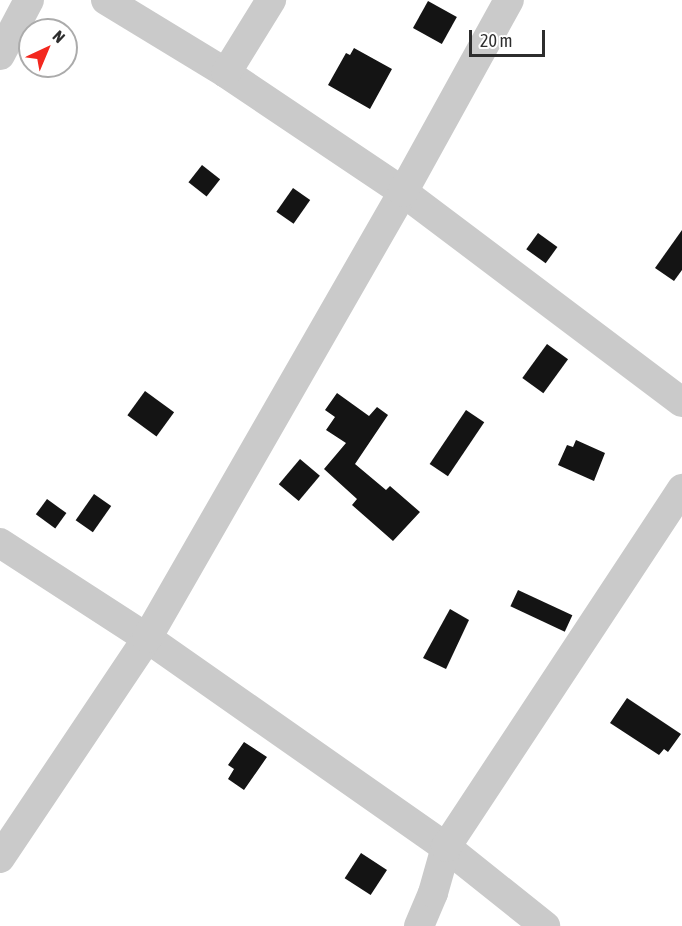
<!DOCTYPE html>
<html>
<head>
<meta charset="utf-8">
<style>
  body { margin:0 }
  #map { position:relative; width:682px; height:926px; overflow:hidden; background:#fff; font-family:"Asap Condensed",sans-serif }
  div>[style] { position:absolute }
  .building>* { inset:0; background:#141414; transform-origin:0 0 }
  .minor>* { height:30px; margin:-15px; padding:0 15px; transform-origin:15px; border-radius:15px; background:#cacaca }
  span { translate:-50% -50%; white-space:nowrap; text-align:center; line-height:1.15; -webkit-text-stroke:6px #fff; paint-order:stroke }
  .north { position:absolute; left:18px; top:18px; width:60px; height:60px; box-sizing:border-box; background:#fff; border:2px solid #ababab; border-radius:50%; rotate:44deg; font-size:16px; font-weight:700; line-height:24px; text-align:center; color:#2d2d2d }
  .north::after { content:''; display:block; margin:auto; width:21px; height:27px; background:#f3281f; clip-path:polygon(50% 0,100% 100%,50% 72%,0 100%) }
  .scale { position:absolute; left:469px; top:30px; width:76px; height:27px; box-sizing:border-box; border:3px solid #2d2d2d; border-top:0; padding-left:8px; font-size:18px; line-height:21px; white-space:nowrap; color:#2d2d2d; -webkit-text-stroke:4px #fff; paint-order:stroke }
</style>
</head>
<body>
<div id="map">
  <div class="building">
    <i style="left:428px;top:1px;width:33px;height:31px;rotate:29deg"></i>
    <i style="clip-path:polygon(354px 48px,392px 69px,370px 109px,328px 85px,346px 53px,350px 55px)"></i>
    <i style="left:202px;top:165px;width:23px;height:22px;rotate:38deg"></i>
    <i style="left:293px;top:188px;width:21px;height:29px;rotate:35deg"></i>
    <i style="clip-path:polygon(682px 230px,682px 270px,674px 281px,655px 268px)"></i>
    <i style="left:538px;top:233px;width:24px;height:20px;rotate:36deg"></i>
    <i style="left:547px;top:344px;width:26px;height:42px;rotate:36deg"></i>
    <i style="left:145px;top:391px;width:36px;height:30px;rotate:36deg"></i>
    <i style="clip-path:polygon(337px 393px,369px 416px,377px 407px,388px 415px,355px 464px,386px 490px,390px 486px,420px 512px,393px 541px,352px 505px,357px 499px,324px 469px,346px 443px,326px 430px,335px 417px,325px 410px)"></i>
    <i style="left:466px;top:410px;width:22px;height:65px;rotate:34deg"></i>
    <i style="clip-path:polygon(576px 440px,605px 453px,594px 481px,558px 465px,567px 445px,573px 447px)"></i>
    <i style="left:300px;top:459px;width:26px;height:33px;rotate:40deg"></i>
    <i style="left:94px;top:494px;width:21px;height:32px;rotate:35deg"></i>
    <i style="left:47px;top:499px;width:24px;height:19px;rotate:36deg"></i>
    <i style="left:518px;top:590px;width:60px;height:18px;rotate:25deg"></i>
    <i style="clip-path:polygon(450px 609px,469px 620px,446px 669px,423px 658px)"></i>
    <i style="clip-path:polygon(627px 698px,681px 734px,668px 752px,664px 749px,659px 755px,610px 723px)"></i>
    <i style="clip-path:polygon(244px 742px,267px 757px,244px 790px,228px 779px,234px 769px,228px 765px)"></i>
    <i style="left:361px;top:853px;width:31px;height:30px;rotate:33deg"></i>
  </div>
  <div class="minor">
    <i style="left:106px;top:0;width:140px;rotate:31.3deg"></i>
    <i style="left:226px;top:73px;width:213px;rotate:33.9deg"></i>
    <i style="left:403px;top:192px;width:349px;rotate:37deg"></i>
    <i style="left:0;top:55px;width:62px;rotate:-62.2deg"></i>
    <i style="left:226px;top:73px;width:86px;rotate:-58.3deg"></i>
    <i style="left:0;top:543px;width:175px;rotate:32.9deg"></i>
    <i style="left:147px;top:638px;width:365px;rotate:35deg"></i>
    <i style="left:446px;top:847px;width:127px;rotate:38.6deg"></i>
    <i style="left:0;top:858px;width:265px;rotate:-56.2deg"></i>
    <i style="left:147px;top:638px;width:514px;rotate:-60.14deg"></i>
    <i style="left:403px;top:192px;width:219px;rotate:-61.1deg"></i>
    <i style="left:419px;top:926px;width:36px;rotate:-67deg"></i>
    <i style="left:433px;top:893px;width:48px;rotate:-74.2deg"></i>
    <i style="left:446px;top:847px;width:429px;rotate:-56.6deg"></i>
  </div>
  <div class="north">N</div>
  <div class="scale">20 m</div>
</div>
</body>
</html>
